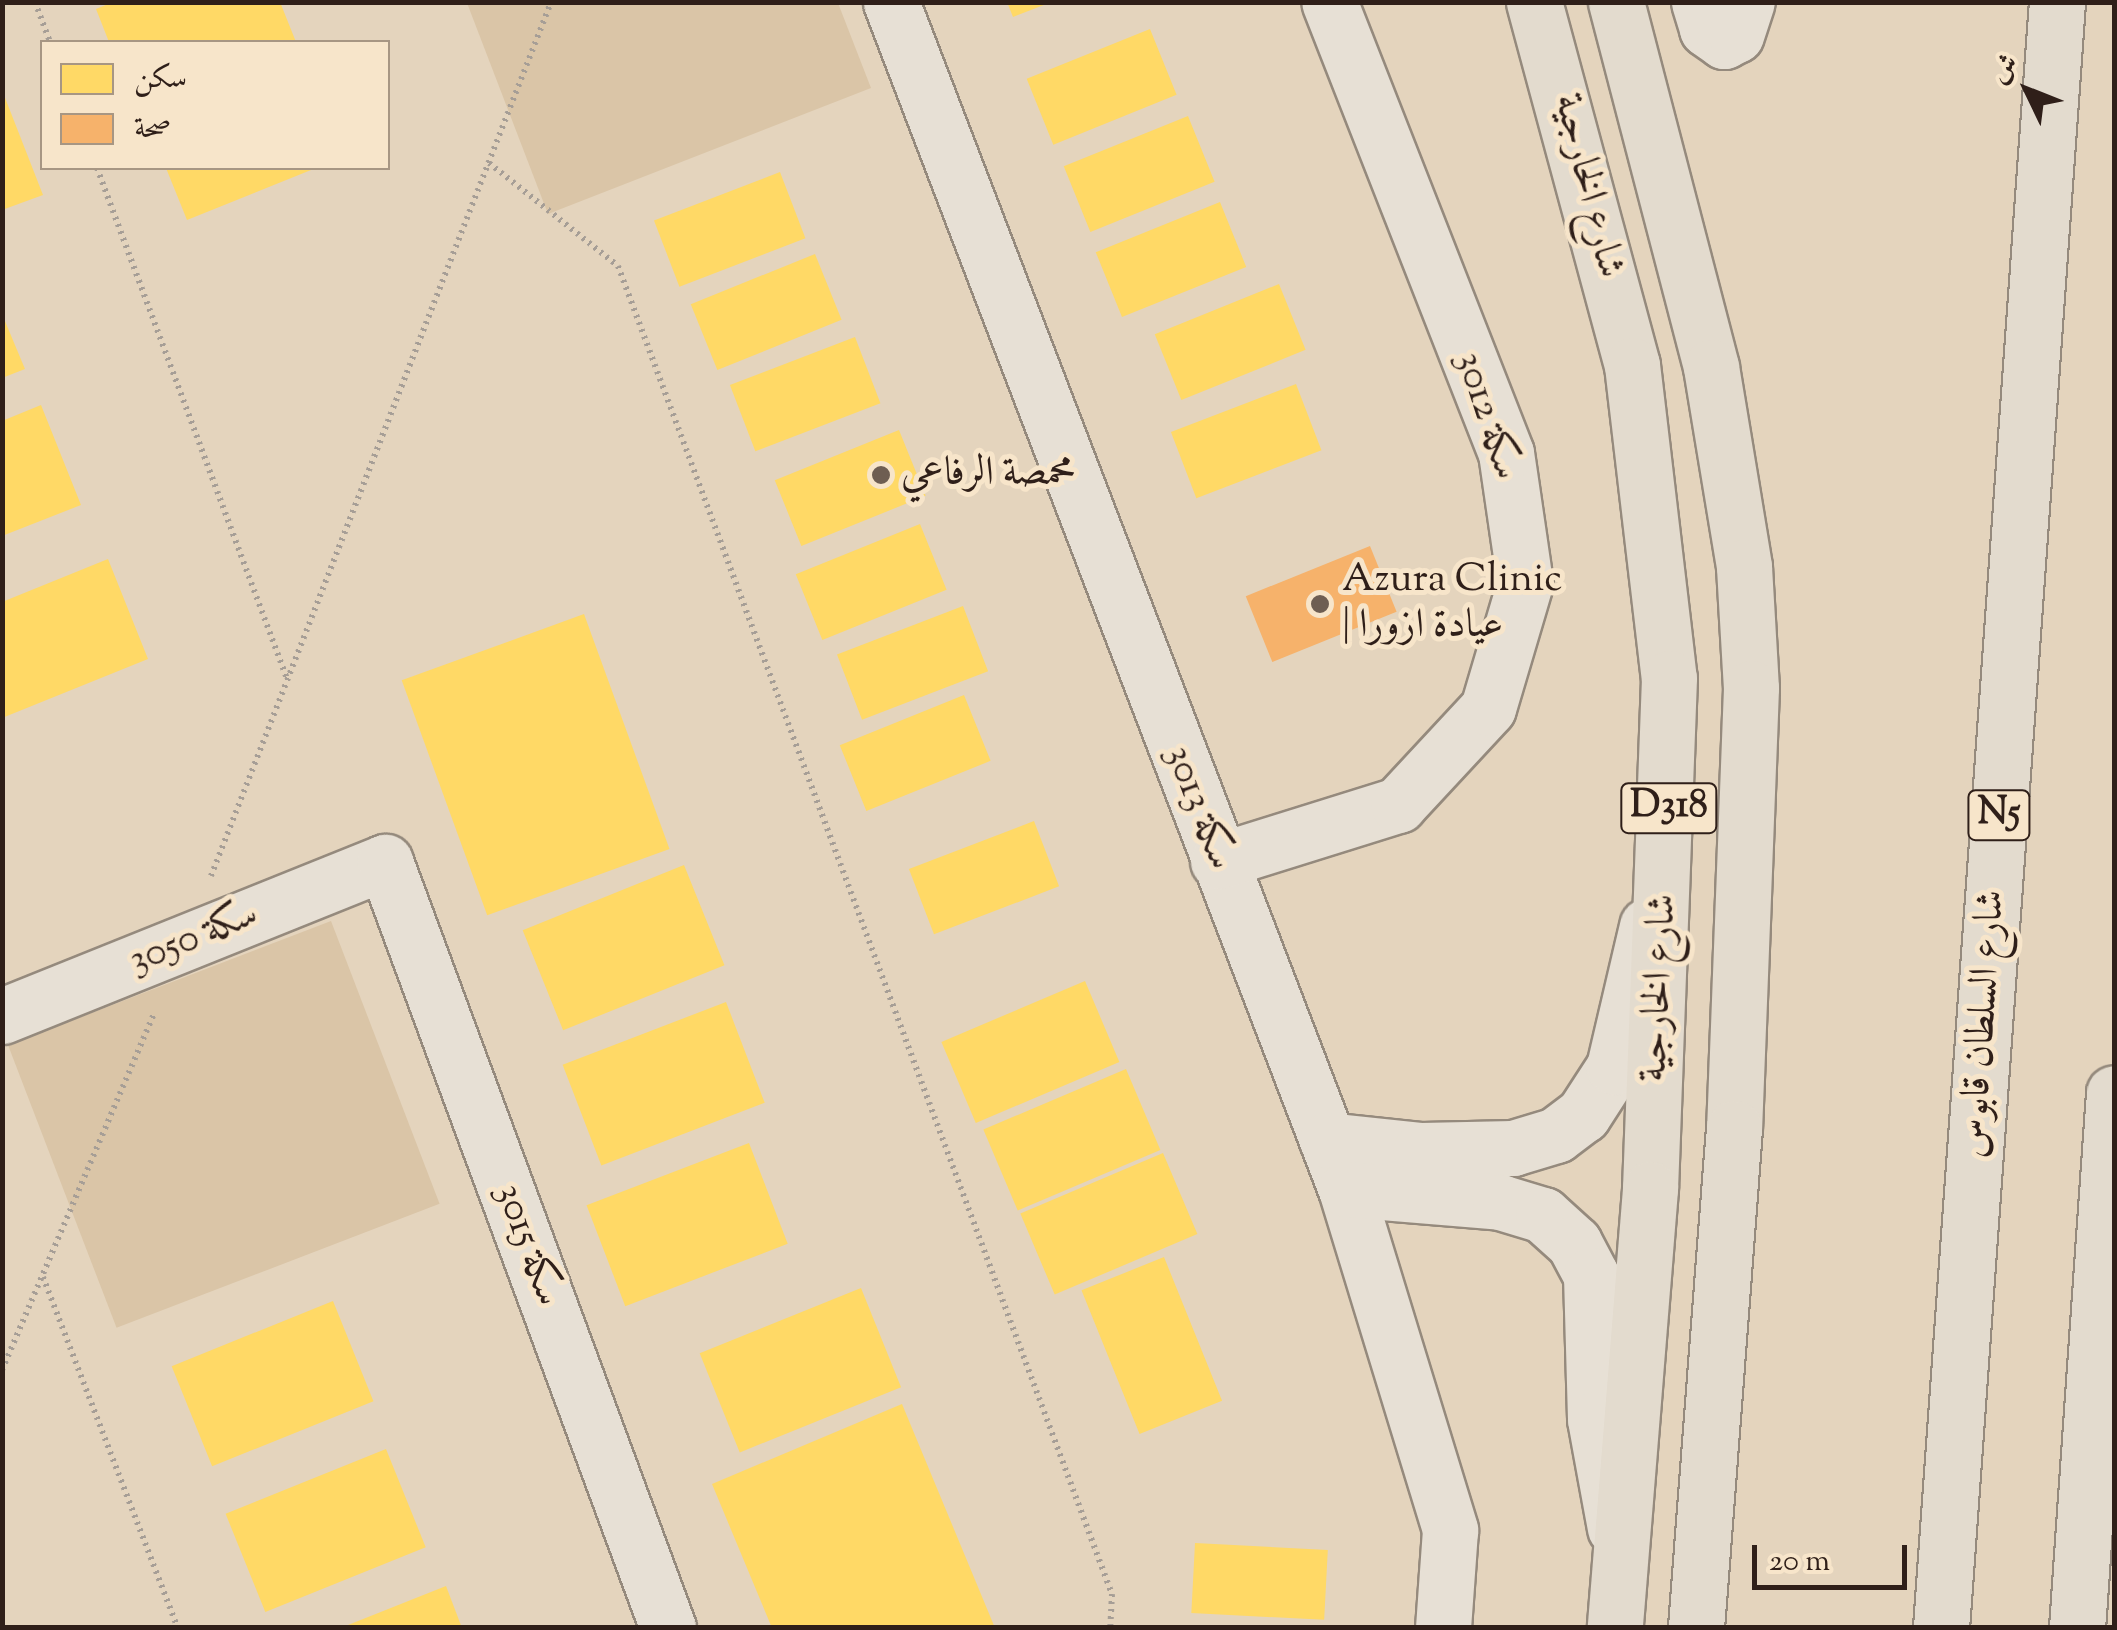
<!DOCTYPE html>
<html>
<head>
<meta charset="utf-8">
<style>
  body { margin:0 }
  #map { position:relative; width:2117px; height:1630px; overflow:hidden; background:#e4d4bd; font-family:"Sorts Mill Goudy",Amiri,serif }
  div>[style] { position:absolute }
  .green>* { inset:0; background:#dac5a7; transform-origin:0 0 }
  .homes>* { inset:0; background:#ffd966; transform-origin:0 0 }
  .health>* { inset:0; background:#f6b26b; transform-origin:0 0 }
  .path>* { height:6px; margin-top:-3px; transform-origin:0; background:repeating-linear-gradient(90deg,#a69e96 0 2.5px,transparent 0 7.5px) }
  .roads { filter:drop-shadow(2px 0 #958a7d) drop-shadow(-2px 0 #958a7d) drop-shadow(0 2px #958a7d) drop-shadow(0 -2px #958a7d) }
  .minor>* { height:55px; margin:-27.5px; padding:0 27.5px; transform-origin:27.5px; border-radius:27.5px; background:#e7e0d5 }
  .major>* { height:55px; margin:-27.5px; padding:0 27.5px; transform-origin:27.5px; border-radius:27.5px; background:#e3dbce }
  .highway>* { height:55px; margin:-27.5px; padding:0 27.5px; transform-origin:27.5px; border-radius:27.5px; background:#e3dbce }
  .dots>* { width:28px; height:28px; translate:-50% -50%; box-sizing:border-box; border:5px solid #f7e5ca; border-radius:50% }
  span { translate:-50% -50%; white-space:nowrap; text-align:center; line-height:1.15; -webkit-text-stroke:10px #f7e5ca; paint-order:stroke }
  .shield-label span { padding:2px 8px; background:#f7e5ca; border:2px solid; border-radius:8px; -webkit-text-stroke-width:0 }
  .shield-label { font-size:38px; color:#2f1f19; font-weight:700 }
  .street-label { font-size:40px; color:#2f1f19 }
  .poi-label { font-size:40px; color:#2f1f19 }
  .left { translate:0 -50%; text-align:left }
  .frame { position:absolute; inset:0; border:5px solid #2f1f19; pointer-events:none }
  .legend { position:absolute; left:40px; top:40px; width:350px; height:130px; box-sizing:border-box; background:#f7e5ca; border:2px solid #a79683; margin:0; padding:12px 18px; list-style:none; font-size:30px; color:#2f1f19 }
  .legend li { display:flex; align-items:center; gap:20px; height:50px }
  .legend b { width:50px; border:2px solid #a79683 }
  .north { position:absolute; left:1977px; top:40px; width:100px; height:100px; -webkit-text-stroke:8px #f7e5ca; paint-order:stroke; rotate:313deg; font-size:28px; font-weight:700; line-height:40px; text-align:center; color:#2f1f19 }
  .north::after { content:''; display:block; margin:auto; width:35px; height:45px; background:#2f1f19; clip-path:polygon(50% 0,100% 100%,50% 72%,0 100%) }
  .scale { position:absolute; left:1752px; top:1545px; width:155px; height:45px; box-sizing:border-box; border:5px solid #2f1f19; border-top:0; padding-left:12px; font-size:30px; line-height:35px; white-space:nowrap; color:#2f1f19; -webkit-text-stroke:8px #f7e5ca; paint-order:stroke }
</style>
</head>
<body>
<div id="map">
  <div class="green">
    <i style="clip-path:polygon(467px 3px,838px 3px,871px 88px,548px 214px)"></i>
    <i style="left:331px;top:921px;width:303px;height:346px;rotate:69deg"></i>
  </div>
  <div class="homes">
    <i style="clip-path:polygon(113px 2px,280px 2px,296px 42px,109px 42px,96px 9px)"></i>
    <i style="clip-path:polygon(1007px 2px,1049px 2px,1049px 3px,1013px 17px)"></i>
    <i style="left:1150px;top:29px;width:71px;height:133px;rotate:68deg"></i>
    <i style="clip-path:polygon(2px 90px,43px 195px,2px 210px)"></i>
    <i style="left:1188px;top:116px;width:71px;height:134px;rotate:68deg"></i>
    <i style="clip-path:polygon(166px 168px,316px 168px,187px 220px)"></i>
    <i style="left:780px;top:172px;width:71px;height:135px;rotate:69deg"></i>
    <i style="left:1220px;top:202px;width:70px;height:134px;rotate:68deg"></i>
    <i style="left:815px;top:254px;width:71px;height:134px;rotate:68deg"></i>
    <i style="left:1279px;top:284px;width:71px;height:134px;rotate:68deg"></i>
    <i style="clip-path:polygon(2px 314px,25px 369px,2px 378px)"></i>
    <i style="left:855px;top:337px;width:71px;height:134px;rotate:69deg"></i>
    <i style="left:1296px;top:384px;width:71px;height:134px;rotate:69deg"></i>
    <i style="clip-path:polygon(41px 405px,81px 505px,2px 536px,2px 421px)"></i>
    <i style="left:899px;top:430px;width:71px;height:134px;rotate:68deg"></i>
    <i style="left:920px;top:524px;width:71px;height:134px;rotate:68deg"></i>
    <i style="clip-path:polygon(108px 559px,148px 659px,2px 718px,2px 602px)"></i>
    <i style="left:963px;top:606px;width:70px;height:135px;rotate:69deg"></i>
    <i style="left:584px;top:614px;width:250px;height:194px;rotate:70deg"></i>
    <i style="left:964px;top:695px;width:71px;height:134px;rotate:68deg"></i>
    <i style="left:1034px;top:821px;width:70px;height:134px;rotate:69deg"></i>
    <i style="left:684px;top:865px;width:108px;height:174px;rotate:68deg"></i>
    <i style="left:1085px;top:981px;width:88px;height:156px;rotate:67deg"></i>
    <i style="left:726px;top:1002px;width:108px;height:175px;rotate:69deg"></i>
    <i style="left:1126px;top:1069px;width:88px;height:155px;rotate:67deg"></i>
    <i style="left:749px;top:1143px;width:108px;height:174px;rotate:69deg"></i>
    <i style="left:1163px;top:1153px;width:88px;height:155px;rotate:67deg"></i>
    <i style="left:1164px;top:1257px;width:155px;height:89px;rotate:68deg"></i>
    <i style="left:861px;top:1288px;width:107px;height:174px;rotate:68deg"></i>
    <i style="left:333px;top:1301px;width:108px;height:174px;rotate:68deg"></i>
    <i style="clip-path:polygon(902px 1404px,995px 1628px,772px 1628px,712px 1484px)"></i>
    <i style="left:386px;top:1449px;width:106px;height:173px;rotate:68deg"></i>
    <i style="left:1195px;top:1543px;width:133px;height:70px;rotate:3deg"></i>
    <i style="clip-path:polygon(446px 1586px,462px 1628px,343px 1628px,343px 1627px)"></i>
  </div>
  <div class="health">
    <i style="left:1370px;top:546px;width:71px;height:134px;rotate:68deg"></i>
  </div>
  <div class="path">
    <i style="left:35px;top:2px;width:43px;rotate:69.4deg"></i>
    <i style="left:489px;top:163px;width:165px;rotate:38.6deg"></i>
    <i style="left:618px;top:266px;width:1417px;rotate:69.6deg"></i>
    <i style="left:1112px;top:1594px;width:34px;rotate:93deg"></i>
    <i style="left:97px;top:168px;width:545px;rotate:69.6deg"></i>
    <i style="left:211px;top:876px;width:938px;rotate:-68.74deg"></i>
    <i style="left:43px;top:1277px;width:376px;rotate:69deg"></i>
    <i style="left:2px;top:1370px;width:389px;rotate:-66.9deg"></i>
  </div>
  <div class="roads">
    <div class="minor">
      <i style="left:891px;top:2px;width:1271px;rotate:69.03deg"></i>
      <i style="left:1346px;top:1189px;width:357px;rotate:73deg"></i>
      <i style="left:1450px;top:1530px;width:98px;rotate:94.1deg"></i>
      <i style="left:1699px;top:2px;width:28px;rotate:73deg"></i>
      <i style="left:1707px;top:29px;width:21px;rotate:35deg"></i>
      <i style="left:1724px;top:41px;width:13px;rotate:-27deg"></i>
      <i style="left:1736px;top:35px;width:35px;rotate:-72deg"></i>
      <i style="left:1218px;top:861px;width:189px;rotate:-17.3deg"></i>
      <i style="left:1398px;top:805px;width:132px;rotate:-47.1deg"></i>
      <i style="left:1488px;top:708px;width:130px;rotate:-73.5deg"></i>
      <i style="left:1525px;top:583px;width:131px;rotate:-98.3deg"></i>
      <i style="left:1506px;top:453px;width:484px;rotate:-111.4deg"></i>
      <i style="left:2px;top:1016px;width:413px;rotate:-21.9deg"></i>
      <i style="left:385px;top:862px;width:817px;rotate:69.72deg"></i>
      <i style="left:1327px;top:1140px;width:95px;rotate:6.1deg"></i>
      <i style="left:1421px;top:1150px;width:92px;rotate:-1.2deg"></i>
      <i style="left:1513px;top:1148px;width:45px;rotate:-16.8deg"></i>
      <i style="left:1556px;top:1135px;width:34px;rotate:-37deg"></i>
      <i style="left:1583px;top:1115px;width:57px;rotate:-57.1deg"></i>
      <i style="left:1614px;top:1067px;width:145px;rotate:-76.8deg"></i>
      <i style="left:1346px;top:1189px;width:155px;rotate:4.8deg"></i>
      <i style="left:1500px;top:1202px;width:45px;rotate:16.8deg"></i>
      <i style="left:1543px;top:1215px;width:42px;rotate:42.1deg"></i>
      <i style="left:1574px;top:1243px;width:36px;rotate:62deg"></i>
      <i style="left:1591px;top:1275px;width:144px;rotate:88.4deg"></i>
      <i style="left:1595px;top:1419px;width:111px;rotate:79.6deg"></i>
    </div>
    <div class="major">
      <i style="left:1534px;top:2px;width:376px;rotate:74.9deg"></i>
      <i style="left:1632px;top:365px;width:315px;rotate:83.3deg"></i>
      <i style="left:1669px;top:678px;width:511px;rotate:92.13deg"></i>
      <i style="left:1650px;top:1189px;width:440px;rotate:94.6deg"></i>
      <i style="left:1616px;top:2px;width:377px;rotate:75.4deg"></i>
      <i style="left:1711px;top:367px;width:203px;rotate:80.6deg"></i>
      <i style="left:1744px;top:567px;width:121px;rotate:86.7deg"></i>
      <i style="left:1751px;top:688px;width:440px;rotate:92.2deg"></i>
      <i style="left:1734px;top:1128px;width:501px;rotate:94.35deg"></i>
    </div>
    <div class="highway">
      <i style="left:1941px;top:1628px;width:1630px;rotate:-85.92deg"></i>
      <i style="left:2077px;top:1628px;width:536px;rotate:-86.04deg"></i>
    </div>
  </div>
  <div class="dots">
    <i style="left:881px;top:475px;background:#6e5e52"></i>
    <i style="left:1320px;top:604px;background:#6e5e52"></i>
  </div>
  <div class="shield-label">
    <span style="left:1669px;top:808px">D318</span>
    <span style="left:1999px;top:815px">N5</span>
  </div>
  <div class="street-label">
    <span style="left:1587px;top:186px;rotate:76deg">شارع الخارجية</span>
    <span style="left:1486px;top:416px;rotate:72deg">سكة 3012</span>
    <span style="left:1198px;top:808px;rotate:69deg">سكة 3013</span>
    <span style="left:194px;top:939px;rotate:-22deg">سكة 3050</span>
    <span style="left:1660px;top:988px;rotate:-87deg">شارع الخارجية</span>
    <span style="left:1984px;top:1024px;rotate:-86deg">شارع السلطان قابوس</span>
    <span style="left:527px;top:1245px;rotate:70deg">سكة 3015</span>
  </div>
  <div class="poi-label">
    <span class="left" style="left:901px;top:475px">محمصة الرفاعي</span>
    <span class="left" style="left:1342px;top:604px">Azura Clinic<br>| عيادة ازورا</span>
  </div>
  <div class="frame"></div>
  <ul class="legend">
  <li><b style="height:28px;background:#ffd966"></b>سكن</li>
  <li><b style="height:28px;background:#f6b26b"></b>صحة</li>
  </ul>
  <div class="north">ش</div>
  <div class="scale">20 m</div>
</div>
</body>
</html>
